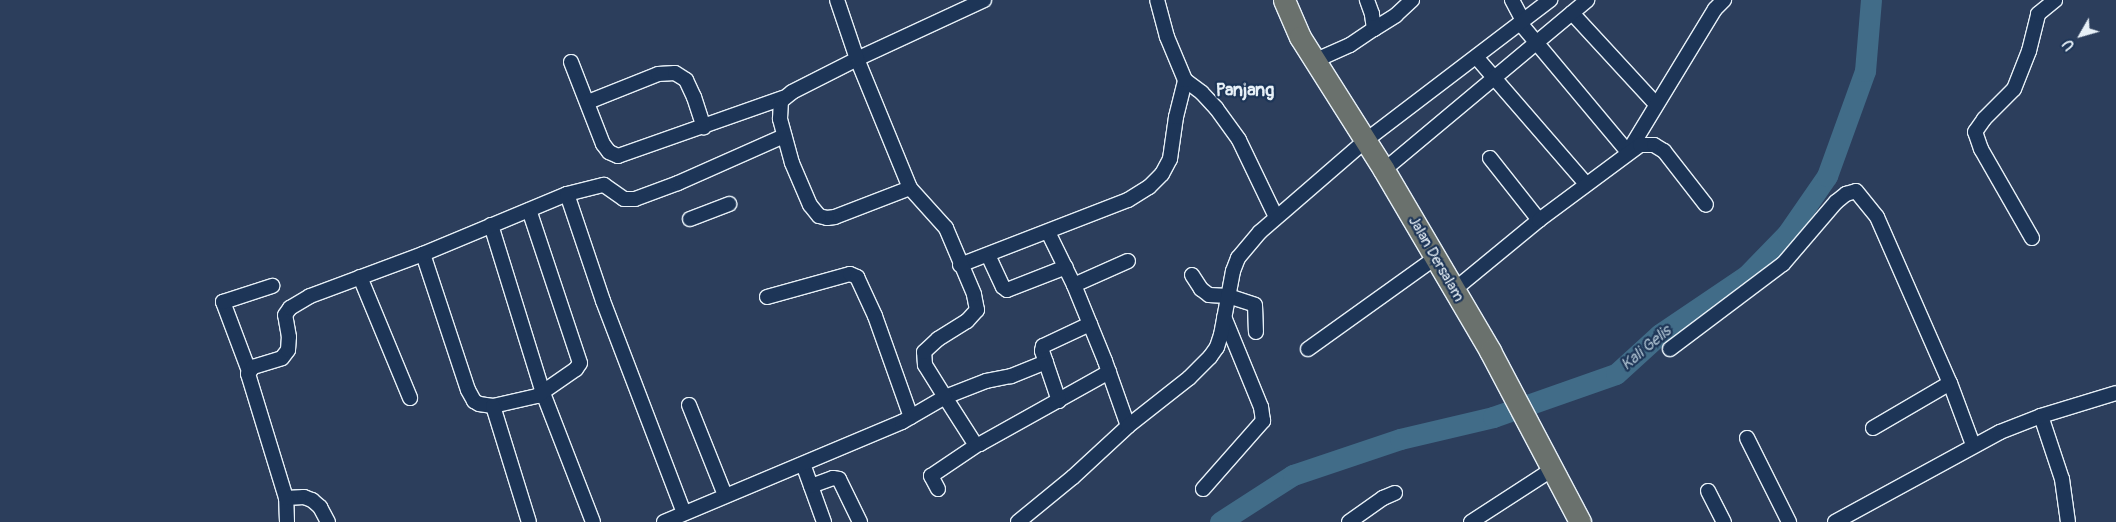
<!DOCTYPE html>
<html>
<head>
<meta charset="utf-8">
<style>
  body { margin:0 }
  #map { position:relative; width:2116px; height:522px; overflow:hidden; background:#2c3e5c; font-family:Pangolin,sans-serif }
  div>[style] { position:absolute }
  .river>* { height:21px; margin:-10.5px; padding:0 10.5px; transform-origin:10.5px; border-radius:10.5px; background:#416c88 }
  .roads { filter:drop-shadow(1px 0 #e8f1f8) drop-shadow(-1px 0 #e8f1f8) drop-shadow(0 1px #e8f1f8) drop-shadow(0 -1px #e8f1f8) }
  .street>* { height:14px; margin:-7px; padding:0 7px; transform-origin:7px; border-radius:7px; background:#1d3557 }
  .primary>* { height:21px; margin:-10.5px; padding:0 10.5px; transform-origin:10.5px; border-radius:10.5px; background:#6a716d }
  span { translate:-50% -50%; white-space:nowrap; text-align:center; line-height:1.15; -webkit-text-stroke:4.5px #1d3557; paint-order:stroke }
  .street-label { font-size:15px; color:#e8f1f8 }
  .water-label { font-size:16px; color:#aec2d1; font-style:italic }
  .quarter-label { font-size:18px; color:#e8f1f8; font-weight:700 }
  .north { position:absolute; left:2056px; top:10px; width:50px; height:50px; -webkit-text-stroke:4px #1d3557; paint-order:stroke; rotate:232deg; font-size:14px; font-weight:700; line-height:20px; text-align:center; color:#e8f1f8 }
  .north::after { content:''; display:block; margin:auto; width:18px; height:22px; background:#e8f1f8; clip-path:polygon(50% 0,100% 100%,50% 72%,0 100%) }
</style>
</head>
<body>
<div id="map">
  <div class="river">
    <i style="left:1220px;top:522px;width:87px;rotate:-32.8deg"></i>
    <i style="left:1293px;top:475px;width:113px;rotate:-18.6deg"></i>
    <i style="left:1400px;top:439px;width:96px;rotate:-13.3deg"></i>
    <i style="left:1493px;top:417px;width:130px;rotate:-19.3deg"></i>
    <i style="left:1616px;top:374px;width:59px;rotate:-42.3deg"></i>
    <i style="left:1660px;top:334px;width:105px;rotate:-34.1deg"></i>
    <i style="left:1747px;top:275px;width:57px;rotate:-45.7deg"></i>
    <i style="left:1787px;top:234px;width:70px;rotate:-55.4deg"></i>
    <i style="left:1827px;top:176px;width:112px;rotate:-70.1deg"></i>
    <i style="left:1865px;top:71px;width:71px;rotate:-85.2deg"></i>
  </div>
  <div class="roads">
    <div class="street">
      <i style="left:1512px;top:0;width:24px;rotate:62deg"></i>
      <i style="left:1572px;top:13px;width:124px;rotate:47.3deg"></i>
      <i style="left:1520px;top:23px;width:168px;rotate:50.1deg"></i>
      <i style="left:1628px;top:152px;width:167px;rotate:-58.7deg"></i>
      <i style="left:1715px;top:9px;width:13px;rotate:-45deg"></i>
      <i style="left:1374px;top:29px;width:26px;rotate:-32deg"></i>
      <i style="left:1396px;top:15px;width:22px;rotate:-43deg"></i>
      <i style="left:1477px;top:58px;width:167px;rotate:49.1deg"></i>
      <i style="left:1314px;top:61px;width:39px;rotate:-24deg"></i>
      <i style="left:1350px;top:45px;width:29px;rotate:-34deg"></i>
      <i style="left:1374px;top:29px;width:15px;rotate:-98deg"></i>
      <i style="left:1372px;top:14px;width:15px;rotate:-110deg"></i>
      <i style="left:571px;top:62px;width:88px;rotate:68.7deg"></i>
      <i style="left:603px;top:144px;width:10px;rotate:53deg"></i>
      <i style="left:609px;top:152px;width:10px;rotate:24deg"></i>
      <i style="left:618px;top:156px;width:175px;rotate:-19.4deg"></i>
      <i style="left:1185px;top:80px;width:21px;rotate:37deg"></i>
      <i style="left:1202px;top:93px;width:21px;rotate:47deg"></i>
      <i style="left:1216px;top:108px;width:39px;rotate:54deg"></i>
      <i style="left:1239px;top:140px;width:85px;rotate:64.3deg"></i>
      <i style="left:588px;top:102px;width:75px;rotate:-21.8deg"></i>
      <i style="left:658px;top:74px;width:17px;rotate:-3deg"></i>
      <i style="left:675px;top:73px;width:13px;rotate:32deg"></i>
      <i style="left:686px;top:80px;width:19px;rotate:65deg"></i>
      <i style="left:694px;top:97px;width:32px;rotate:72deg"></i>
      <i style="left:1490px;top:158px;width:79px;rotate:51.7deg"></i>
      <i style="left:1384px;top:170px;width:265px;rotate:-39.9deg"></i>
      <i style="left:910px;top:188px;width:80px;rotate:158.9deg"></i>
      <i style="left:835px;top:217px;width:8px;rotate:173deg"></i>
      <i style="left:827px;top:218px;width:8px;rotate:-166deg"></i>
      <i style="left:819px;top:216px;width:14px;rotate:-129deg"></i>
      <i style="left:810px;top:205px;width:46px;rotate:-113.2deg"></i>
      <i style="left:792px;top:163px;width:46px;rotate:-105.3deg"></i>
      <i style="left:780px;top:119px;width:18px;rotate:-87deg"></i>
      <i style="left:781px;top:101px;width:14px;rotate:-39deg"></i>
      <i style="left:792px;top:92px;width:73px;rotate:-26.9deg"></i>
      <i style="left:857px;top:59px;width:140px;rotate:-24.9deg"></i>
      <i style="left:567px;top:194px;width:113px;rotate:71.4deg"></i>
      <i style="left:603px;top:301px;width:227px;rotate:69.1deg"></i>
      <i style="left:690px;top:219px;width:42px;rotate:-21deg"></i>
      <i style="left:491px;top:225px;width:176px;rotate:72.8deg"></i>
      <i style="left:543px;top:393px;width:138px;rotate:68.8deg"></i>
      <i style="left:1048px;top:232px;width:59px;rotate:63.9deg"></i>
      <i style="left:1074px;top:285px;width:82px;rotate:67.8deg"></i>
      <i style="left:1105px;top:361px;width:69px;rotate:70.5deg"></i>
      <i style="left:2032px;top:238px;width:103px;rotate:-119.8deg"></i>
      <i style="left:1981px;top:149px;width:18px;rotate:-109deg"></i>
      <i style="left:1975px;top:132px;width:16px;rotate:-55deg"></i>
      <i style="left:1984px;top:119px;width:42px;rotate:-45deg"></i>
      <i style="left:2014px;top:89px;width:41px;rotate:-68.5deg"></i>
      <i style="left:2029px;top:51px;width:38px;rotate:-76deg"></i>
      <i style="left:2038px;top:14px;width:22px;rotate:-39deg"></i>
      <i style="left:423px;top:254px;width:143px;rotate:71.7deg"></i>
      <i style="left:468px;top:390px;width:13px;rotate:61deg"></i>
      <i style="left:474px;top:401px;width:6px;rotate:31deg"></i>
      <i style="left:479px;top:404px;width:14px;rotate:8deg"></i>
      <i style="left:493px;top:406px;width:45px;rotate:-12.8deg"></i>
      <i style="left:537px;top:396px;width:47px;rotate:-34.7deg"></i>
      <i style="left:576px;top:369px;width:7px;rotate:-56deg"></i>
      <i style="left:580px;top:363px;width:161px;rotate:-108.4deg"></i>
      <i style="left:988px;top:255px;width:35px;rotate:65deg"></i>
      <i style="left:1003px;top:287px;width:5px;rotate:37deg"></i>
      <i style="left:1007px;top:290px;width:63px;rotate:-21.3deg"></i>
      <i style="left:960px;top:265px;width:180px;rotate:-21.2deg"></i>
      <i style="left:1128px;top:200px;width:25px;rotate:-32deg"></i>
      <i style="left:1149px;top:187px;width:18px;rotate:-45deg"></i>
      <i style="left:1162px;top:174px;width:17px;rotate:-62deg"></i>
      <i style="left:1170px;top:159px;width:42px;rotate:-81.9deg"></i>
      <i style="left:1176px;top:117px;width:38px;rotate:-76deg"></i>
      <i style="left:1185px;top:80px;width:47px;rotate:-112.7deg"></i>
      <i style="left:1167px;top:37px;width:38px;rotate:-105deg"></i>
      <i style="left:1192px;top:275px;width:17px;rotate:57deg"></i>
      <i style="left:1201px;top:289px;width:10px;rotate:37deg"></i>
      <i style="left:1209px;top:295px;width:19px;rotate:3deg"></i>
      <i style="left:1228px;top:296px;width:28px;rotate:18deg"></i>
      <i style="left:1255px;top:305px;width:27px;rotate:88deg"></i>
      <i style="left:360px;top:277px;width:131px;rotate:67.5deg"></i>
      <i style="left:1074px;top:285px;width:59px;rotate:-24deg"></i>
      <i style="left:1454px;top:290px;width:110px;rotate:-39.5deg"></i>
      <i style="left:1539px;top:220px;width:126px;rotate:-36.6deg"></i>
      <i style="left:1640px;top:145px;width:14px"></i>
      <i style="left:1654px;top:145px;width:12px;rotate:31deg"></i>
      <i style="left:1664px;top:151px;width:68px;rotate:52.1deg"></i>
      <i style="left:767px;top:297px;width:86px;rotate:-15.5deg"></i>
      <i style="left:850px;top:274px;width:8px;rotate:23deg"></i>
      <i style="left:857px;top:277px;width:43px;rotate:65.2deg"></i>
      <i style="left:875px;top:316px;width:107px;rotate:70.4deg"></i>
      <i style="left:1308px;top:349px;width:156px;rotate:-35.6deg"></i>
      <i style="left:1670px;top:349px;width:141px;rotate:-37deg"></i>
      <i style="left:1783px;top:264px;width:82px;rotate:-49.5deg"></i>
      <i style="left:1836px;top:202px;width:13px;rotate:-39deg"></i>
      <i style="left:1846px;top:194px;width:10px;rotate:-17deg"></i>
      <i style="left:1856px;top:191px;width:33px;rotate:51deg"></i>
      <i style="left:1877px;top:217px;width:181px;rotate:66.3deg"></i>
      <i style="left:1950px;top:383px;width:66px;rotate:69.6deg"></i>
      <i style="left:1046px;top:362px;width:38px;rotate:158deg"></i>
      <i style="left:1011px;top:376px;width:25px;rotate:169deg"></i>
      <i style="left:986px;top:381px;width:44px;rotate:158.7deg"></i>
      <i style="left:945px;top:397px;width:56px;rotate:57.4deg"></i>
      <i style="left:975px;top:444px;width:5px"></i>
      <i style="left:980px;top:444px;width:148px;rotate:-29.2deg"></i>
      <i style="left:249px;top:371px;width:74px;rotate:-110.6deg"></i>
      <i style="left:223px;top:302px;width:52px;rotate:-18.1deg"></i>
      <i style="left:1059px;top:401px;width:53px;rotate:-108.8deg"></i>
      <i style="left:1042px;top:351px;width:5px;rotate:-79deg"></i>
      <i style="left:1043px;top:346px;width:52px;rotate:-25.1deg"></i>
      <i style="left:689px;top:405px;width:97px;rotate:68.2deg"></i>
      <i style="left:493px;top:406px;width:121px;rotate:72.8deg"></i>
      <i style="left:2041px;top:416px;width:66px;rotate:71.6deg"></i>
      <i style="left:2062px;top:479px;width:43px;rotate:82.1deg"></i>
      <i style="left:1873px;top:428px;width:89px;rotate:-30.3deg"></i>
      <i style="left:1747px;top:438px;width:94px;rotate:63.4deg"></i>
      <i style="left:803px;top:464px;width:62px;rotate:70.1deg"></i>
      <i style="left:811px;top:486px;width:23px;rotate:-20deg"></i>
      <i style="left:833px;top:478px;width:6px;rotate:9deg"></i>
      <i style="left:839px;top:479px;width:48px;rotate:64deg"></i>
      <i style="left:938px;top:489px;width:15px;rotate:-118deg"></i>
      <i style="left:931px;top:476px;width:55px;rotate:-34deg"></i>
      <i style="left:1203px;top:489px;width:91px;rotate:-48.6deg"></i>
      <i style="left:1263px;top:421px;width:14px;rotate:-98deg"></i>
      <i style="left:1261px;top:407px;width:97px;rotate:-112.3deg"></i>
      <i style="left:1708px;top:491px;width:35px;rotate:63deg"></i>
      <i style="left:286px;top:498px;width:18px;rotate:-3deg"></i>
      <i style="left:304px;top:497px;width:9px;rotate:21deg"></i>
      <i style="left:312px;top:500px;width:11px;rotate:41deg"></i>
      <i style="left:320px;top:507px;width:17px;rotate:62deg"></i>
      <i style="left:287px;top:522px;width:24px;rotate:-92deg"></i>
      <i style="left:286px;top:498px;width:130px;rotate:-107deg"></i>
      <i style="left:248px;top:374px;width:9px;rotate:-54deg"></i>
      <i style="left:253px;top:367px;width:30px;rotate:-17deg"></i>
      <i style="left:282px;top:358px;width:10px;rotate:-53deg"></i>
      <i style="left:288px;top:350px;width:13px;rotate:-86deg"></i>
      <i style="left:289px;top:337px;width:22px;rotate:-100deg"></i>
      <i style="left:285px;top:315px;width:9px;rotate:-54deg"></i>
      <i style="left:290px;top:308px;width:23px;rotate:-31deg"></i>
      <i style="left:310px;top:296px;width:121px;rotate:-20.4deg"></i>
      <i style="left:423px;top:254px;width:156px;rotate:-22.6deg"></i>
      <i style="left:567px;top:194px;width:38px;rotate:-14deg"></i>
      <i style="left:604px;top:185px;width:24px;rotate:35deg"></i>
      <i style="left:624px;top:199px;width:11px"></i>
      <i style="left:635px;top:199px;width:46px;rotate:-20.4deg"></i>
      <i style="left:678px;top:183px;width:116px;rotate:-23.9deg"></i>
      <i style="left:664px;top:522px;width:258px;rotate:-22.8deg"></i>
      <i style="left:902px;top:422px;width:50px;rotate:-30.2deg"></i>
      <i style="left:945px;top:397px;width:38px;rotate:-122deg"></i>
      <i style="left:925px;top:365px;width:13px;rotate:-94deg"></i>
      <i style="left:924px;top:352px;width:19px;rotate:-43deg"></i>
      <i style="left:938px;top:339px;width:34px;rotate:-32deg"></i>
      <i style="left:967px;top:321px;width:15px;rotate:-48deg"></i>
      <i style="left:977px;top:310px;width:16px;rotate:-101deg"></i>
      <i style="left:974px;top:294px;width:72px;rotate:-113deg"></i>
      <i style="left:946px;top:228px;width:54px;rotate:-132deg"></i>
      <i style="left:910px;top:188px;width:139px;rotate:-112.3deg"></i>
      <i style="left:857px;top:59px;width:62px;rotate:-108.7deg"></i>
      <i style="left:1018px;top:522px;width:71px;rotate:-39.3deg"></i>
      <i style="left:1073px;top:477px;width:75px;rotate:-42.8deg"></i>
      <i style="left:1128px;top:426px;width:78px;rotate:-38.2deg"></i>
      <i style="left:1189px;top:378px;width:30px;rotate:-45deg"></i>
      <i style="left:1210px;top:357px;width:12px;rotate:-55deg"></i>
      <i style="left:1217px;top:347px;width:13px;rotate:-72deg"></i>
      <i style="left:1221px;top:335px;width:65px;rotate:-79.4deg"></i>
      <i style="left:1233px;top:271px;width:14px;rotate:-69deg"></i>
      <i style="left:1238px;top:258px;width:34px;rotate:-50deg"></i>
      <i style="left:1260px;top:232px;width:139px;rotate:-40.9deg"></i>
      <i style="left:1365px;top:141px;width:233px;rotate:-37.3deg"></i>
      <i style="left:1349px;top:522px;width:42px;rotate:-35.2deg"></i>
      <i style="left:1383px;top:498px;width:13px;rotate:-23deg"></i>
      <i style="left:1471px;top:522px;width:95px;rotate:-33deg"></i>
      <i style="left:1835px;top:522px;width:188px;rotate:-28.6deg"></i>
      <i style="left:2000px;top:432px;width:44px;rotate:-21.3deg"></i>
      <i style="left:2041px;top:416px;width:78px;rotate:-17deg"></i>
    </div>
    <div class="primary">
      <i style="left:1284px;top:0;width:40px;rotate:66.6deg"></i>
      <i style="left:1300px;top:37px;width:157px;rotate:57.7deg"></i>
      <i style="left:1384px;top:170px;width:210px;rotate:59.6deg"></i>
      <i style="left:1490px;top:351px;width:193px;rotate:62.2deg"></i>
    </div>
  </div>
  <div class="street-label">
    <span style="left:1436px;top:259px;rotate:60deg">Jalan Dersalam</span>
  </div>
  <div class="water-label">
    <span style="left:1646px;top:348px;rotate:-40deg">Kali Gelis</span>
  </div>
  <div class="quarter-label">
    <span style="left:1245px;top:91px">Panjang</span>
  </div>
  <div class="north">U</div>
</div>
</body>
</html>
